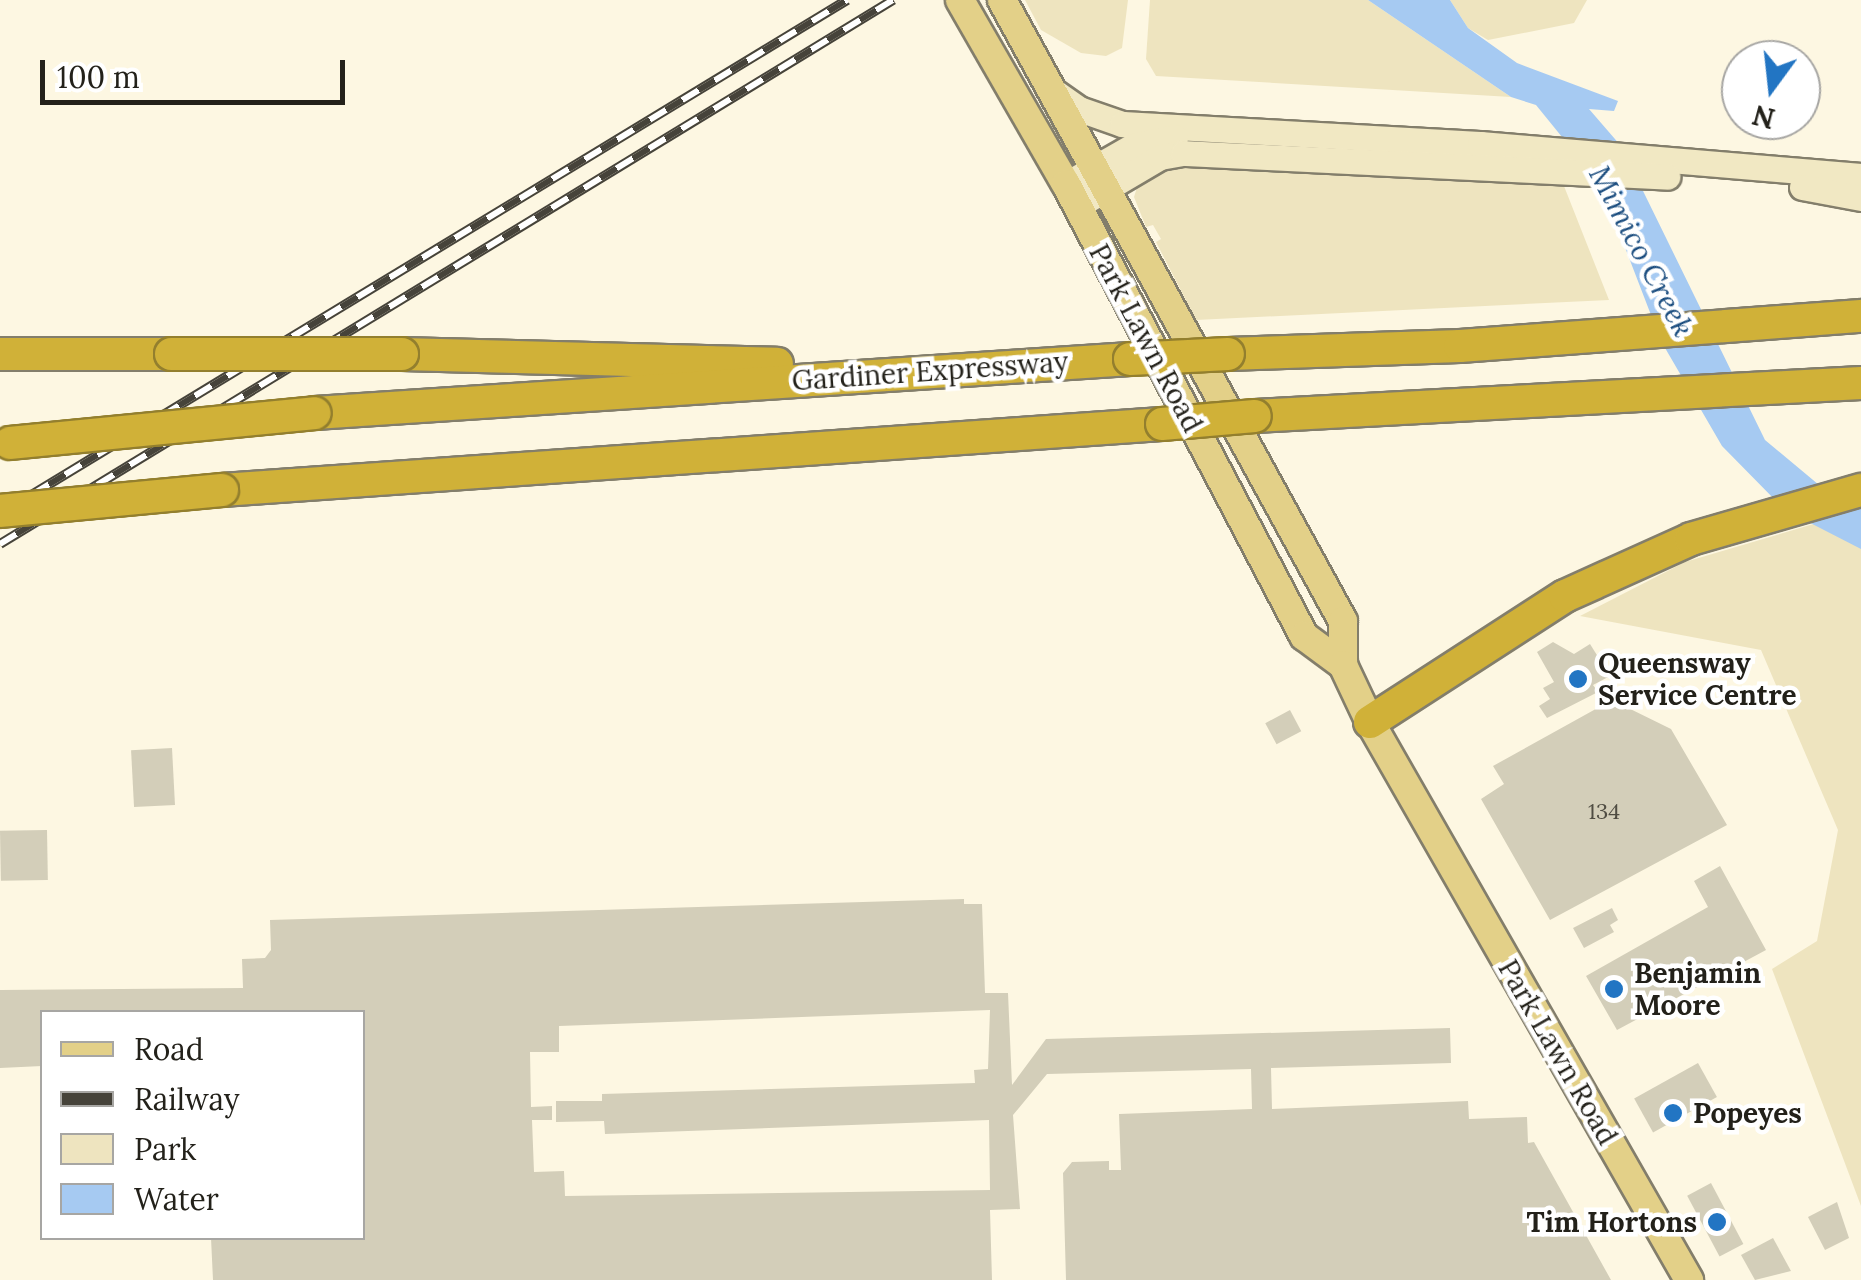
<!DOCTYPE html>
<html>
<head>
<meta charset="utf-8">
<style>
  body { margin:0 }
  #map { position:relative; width:1861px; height:1280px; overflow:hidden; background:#fdf7e2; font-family:Lora,serif }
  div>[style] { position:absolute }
  .green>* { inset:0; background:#eee4bf }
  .water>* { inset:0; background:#a6caf2 }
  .building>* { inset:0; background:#d3ceb9; transform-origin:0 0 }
  .roads { filter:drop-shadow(2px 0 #837e6b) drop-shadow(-2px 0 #837e6b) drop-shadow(0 2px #837e6b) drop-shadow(0 -2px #837e6b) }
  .secondary>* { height:25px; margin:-12.5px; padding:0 12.5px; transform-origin:12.5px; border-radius:12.5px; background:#f1e8c3 }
  .primary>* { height:28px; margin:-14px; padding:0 14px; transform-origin:14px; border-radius:14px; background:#e3d088 }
  .highway>* { height:32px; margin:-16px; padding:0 16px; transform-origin:16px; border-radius:16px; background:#d0b138 }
  .rail>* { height:10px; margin-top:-5px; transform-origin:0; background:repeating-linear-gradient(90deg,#fff 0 19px,#46433a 0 38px); box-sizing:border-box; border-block:2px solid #46433a }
  .bridges { filter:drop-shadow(2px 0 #937f2e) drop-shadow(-2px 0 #937f2e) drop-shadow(0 2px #937f2e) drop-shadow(0 -2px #937f2e) }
  .highway-bridge>* { height:32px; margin:-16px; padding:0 16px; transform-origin:16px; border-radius:16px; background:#d0b138 }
  .dots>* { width:28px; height:28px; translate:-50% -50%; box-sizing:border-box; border:5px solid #fff; border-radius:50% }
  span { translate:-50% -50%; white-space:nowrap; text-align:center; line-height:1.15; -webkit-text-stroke:9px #fff; paint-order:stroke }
  .number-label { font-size:22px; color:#4f4c42 }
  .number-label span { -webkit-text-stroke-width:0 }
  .street-label { font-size:28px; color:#23211a }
  .poi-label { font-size:28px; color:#23211a; font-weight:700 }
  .left { translate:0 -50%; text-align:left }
  .right { translate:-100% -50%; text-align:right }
  .water-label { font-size:30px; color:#1b4d7f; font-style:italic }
  .legend { position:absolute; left:40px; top:1010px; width:325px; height:230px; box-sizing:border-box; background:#fff; border:2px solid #a7a6a3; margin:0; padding:12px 18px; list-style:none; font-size:30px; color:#23211a }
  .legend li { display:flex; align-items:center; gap:20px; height:50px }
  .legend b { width:50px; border:2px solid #a7a6a3 }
  .north { position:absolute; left:1721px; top:40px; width:100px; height:100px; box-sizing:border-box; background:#fff; border:2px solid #a7a6a3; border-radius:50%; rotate:195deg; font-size:28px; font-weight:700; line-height:40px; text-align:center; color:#23211a }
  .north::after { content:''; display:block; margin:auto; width:35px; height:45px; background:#2275c3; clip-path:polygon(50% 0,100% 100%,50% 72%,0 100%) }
  .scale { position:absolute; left:40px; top:60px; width:305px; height:45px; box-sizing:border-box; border:5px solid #23211a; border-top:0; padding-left:12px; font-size:30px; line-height:35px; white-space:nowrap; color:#23211a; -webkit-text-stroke:8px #fff; paint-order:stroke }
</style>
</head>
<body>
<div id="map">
  <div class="green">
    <i style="clip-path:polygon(1025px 0,1128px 0,1122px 48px,1106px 56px,1081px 53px,1041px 30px)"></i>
    <i style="clip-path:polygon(1150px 0,1368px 0,1511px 97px,1156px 76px,1146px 59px)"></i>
    <i style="clip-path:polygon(1450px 0,1587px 0,1574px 23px,1488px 40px,1468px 28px)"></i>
    <i style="clip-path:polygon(1170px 164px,1562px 181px,1609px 300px,1196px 320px,1156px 242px,1161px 239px,1153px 225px,1146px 227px,1134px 197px,1139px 181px)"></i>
    <i style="clip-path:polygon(1861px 510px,1861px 1206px,1772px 969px,1817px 941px,1838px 830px,1761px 650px,1580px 616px,1685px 562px)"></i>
  </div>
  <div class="water">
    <i style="clip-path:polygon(1368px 0,1450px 0,1468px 28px,1517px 63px,1618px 101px,1614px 111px,1589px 109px,1621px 146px,1765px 440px,1831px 495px,1861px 508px,1861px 549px,1785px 510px,1722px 446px,1661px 341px,1601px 185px,1536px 105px,1511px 97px)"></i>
  </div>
  <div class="building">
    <i style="clip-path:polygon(1553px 642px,1574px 654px,1590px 644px,1610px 676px,1593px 685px,1598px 692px,1547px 718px,1539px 706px,1550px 699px,1543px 688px,1554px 682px,1537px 652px)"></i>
    <i style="clip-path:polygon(1612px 700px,1671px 729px,1727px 825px,1550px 920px,1481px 799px,1504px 784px,1493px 766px)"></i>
    <i style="left:1290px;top:710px;width:24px;height:28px;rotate:62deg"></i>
    <i style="left:172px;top:748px;width:57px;height:41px;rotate:87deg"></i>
    <i style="left:47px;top:830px;width:50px;height:47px;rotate:89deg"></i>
    <i style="clip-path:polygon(1720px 866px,1766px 950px,1617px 1030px,1586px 976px,1708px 907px,1694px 881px)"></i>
    <i style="clip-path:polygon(evenodd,964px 899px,964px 904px,982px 904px,985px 993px,1008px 993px,1012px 1085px,1046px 1039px,1450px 1028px,1451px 1063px,1271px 1068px,1272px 1109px,1468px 1101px,1469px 1119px,1527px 1117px,1528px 1143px,1534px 1142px,1611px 1280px,1066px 1280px,1063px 1173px,1072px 1162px,1109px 1161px,1109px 1170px,1121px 1170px,1119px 1114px,1252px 1109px,1251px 1069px,1047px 1074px,1013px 1115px,1020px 1209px,990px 1210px,992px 1280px,213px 1280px,211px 1238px,362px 1238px,362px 1012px,42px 1012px,42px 1066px,0 1068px,0 990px,243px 988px,242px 959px,265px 958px,271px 950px,270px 920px,964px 899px,990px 1010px,988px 1069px,974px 1070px,975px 1083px,602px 1094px,602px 1101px,556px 1101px,556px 1122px,604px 1121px,605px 1134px,989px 1120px,990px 1190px,565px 1196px,564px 1171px,534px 1172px,532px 1120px,552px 1120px,552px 1106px,531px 1107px,530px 1052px,559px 1052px,559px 1026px,990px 1010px)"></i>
    <i style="clip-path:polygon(1612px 908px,1618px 920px,1610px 925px,1614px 932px,1584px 948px,1573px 928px)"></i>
    <i style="left:1698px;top:1063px;width:39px;height:73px;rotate:61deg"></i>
    <i style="left:1711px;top:1183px;width:69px;height:27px;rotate:62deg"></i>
    <i style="clip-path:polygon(1837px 1202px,1849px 1238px,1825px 1250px,1808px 1217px)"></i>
    <i style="clip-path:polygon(1773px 1238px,1791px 1271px,1755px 1280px,1741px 1255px)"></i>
  </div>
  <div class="roads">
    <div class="secondary">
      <i style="left:1052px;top:90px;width:33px;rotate:35deg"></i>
      <i style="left:1079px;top:109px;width:46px;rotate:19.2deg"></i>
      <i style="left:1122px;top:124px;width:359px;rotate:3.2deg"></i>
      <i style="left:1480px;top:144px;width:382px;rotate:4.8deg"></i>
      <i style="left:1066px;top:184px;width:77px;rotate:-29.6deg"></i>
      <i style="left:1133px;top:146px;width:43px;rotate:-12.1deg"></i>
      <i style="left:1802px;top:187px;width:60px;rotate:10.6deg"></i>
      <i style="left:1077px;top:206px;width:96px;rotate:-30.6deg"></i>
      <i style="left:1160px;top:157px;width:23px;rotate:-10deg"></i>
      <i style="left:1183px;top:153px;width:485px;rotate:2.8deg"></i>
    </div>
    <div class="primary">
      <i style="left:960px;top:0;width:212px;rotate:60.1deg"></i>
      <i style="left:1066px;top:184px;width:511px;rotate:62.23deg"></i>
      <i style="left:1304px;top:636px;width:49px;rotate:36.6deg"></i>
      <i style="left:1002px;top:0;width:708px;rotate:61.23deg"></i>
      <i style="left:1343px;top:621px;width:44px;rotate:90deg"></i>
      <i style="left:1343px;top:665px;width:63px;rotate:64.7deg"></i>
      <i style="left:1370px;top:722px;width:643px;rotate:60.24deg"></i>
    </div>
    <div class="highway">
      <i style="left:0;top:354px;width:171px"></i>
      <i style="left:402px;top:354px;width:375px;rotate:1.5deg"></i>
      <i style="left:1228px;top:354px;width:232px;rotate:-2deg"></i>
      <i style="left:1460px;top:346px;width:402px;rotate:-4.3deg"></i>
      <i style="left:315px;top:413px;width:817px;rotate:-3.79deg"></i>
      <i style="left:1255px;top:416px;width:607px;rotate:-3.12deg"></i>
      <i style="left:222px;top:490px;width:942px;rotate:-4.02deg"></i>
      <i style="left:1370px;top:722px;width:232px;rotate:-32.9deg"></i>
      <i style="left:1565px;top:596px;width:138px;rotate:-24.3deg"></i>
      <i style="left:1691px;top:539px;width:177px;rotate:-16.1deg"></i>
    </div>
  </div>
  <div class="rail">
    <i style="left:0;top:514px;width:991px;rotate:-31.25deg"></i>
    <i style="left:0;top:544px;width:1046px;rotate:-31.35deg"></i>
  </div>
  <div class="bridges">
    <div class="highway-bridge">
      <i style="left:171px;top:354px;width:231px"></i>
      <i style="left:1130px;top:359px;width:98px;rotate:-2.9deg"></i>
      <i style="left:1162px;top:424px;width:93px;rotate:-4.9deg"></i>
      <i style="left:10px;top:443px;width:306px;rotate:-5.6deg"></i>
      <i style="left:0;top:511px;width:223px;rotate:-5.4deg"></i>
    </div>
  </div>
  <div class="dots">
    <i style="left:1578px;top:679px;background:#2275c3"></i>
    <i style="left:1614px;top:989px;background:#2275c3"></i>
    <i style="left:1673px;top:1113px;background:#2275c3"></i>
    <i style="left:1717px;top:1222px;background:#2275c3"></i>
  </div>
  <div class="number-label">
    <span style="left:1604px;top:812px">134</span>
  </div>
  <div class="street-label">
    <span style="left:1146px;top:338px;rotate:62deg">Park Lawn Road</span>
    <span style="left:930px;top:371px;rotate:-4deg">Gardiner Expressway</span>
    <span style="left:1558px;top:1052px;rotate:60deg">Park Lawn Road</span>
  </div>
  <div class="poi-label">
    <span class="left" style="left:1598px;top:679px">Queensway<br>Service Centre</span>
    <span class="left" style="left:1634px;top:989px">Benjamin<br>Moore</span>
    <span class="left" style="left:1693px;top:1113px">Popeyes</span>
    <span class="right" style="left:1697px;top:1222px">Tim Hortons</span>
  </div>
  <div class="water-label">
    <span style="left:1642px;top:251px;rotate:62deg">Mimico Creek</span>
  </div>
  <ul class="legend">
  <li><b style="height:12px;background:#e3d088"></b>Road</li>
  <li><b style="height:12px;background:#46433a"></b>Railway</li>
  <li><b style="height:28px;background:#eee4bf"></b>Park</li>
  <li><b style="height:28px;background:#a6caf2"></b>Water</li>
  </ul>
  <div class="north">N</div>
  <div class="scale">100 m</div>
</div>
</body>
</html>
